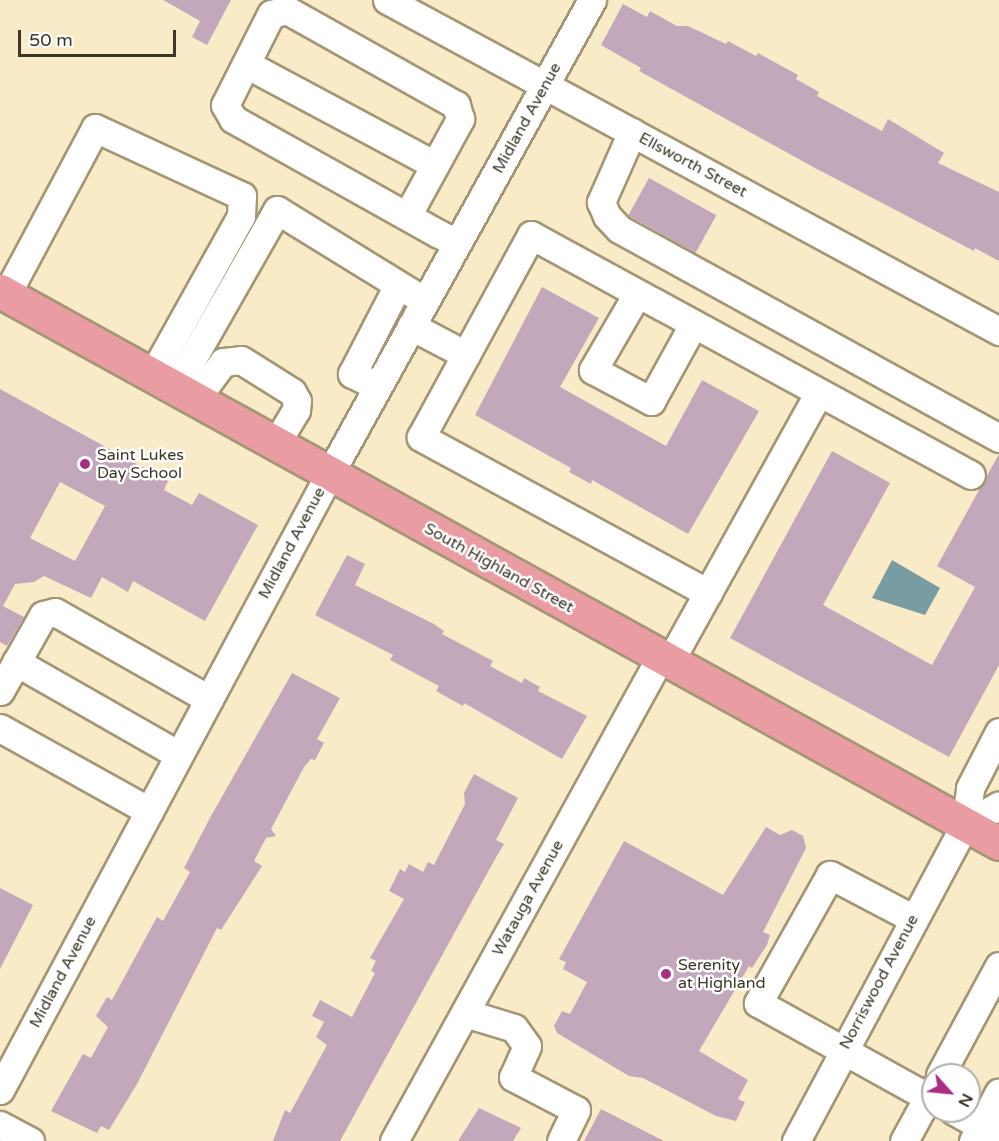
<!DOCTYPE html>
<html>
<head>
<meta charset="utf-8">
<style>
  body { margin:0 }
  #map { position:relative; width:999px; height:1141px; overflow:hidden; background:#f9ebc7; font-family:"Varela Round",sans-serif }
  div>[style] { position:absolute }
  .water>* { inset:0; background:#779ca1 }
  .building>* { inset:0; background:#c3a8bc; transform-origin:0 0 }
  .roads { filter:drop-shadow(2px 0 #a39674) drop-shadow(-2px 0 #a39674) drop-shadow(0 2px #a39674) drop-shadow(0 -2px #a39674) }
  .minor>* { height:27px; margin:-13.5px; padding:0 13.5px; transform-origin:13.5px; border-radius:13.5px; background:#fff }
  .major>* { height:33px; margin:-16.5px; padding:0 16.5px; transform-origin:16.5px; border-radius:16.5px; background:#e99ca1 }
  .dots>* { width:16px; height:16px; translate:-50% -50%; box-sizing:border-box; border:3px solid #fff; border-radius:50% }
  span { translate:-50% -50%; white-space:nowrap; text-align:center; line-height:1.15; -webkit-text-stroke:5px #fff; paint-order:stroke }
  .street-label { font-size:16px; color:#3d3729 }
  .poi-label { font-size:16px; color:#3d3729 }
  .left { translate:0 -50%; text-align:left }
  .north { position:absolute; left:921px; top:1063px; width:60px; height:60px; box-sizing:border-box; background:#fff; border:2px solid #b1afa9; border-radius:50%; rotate:117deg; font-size:16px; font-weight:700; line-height:24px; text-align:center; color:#3d3729 }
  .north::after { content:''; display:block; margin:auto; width:21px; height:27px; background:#a82e83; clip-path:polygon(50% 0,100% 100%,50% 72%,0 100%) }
  .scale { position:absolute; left:18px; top:30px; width:158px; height:27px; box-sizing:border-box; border:3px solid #3d3729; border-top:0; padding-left:8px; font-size:18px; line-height:21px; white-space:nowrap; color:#3d3729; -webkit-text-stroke:4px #fff; paint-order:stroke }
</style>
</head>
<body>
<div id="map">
  <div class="water">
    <i style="clip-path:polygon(892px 560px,940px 588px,925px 615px,872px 598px)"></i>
  </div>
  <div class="building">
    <i style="clip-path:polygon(163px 0,231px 0,207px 45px,192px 37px,200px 21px)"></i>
    <i style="clip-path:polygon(623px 4px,647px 17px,650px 11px,677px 26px,688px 26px,726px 44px,728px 41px,756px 56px,758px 53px,798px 75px,796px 79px,819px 92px,817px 96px,882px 131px,888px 119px,944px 153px,938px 163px,999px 192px,999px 261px,975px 248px,974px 251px,815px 168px,639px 71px,641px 68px,601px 45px)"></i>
    <i style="left:649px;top:178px;width:77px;height:43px;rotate:29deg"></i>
    <i style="clip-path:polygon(542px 287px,599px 318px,560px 387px,666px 446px,702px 380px,759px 411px,688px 534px,592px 480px,591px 484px,569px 472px,571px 468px,475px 415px)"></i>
    <i style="clip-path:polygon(evenodd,0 389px,168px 481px,164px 490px,192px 505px,199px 493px,258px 525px,205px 621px,133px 581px,128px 592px,102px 577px,91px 598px,44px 576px,34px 582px,15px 584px,3px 606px,24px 617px,7px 646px,0 642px,0 389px,60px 482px,105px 506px,75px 561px,30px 538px,60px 482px)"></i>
    <i style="clip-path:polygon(832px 451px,890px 483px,823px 605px,932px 665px,975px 587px,937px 566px,999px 454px,999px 665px,949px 757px,730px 638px)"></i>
    <i style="clip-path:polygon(347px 555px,365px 564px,355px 585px,434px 624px,444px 631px,442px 634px,493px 661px,490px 666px,522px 683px,524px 678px,540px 687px,538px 691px,587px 716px,562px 759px,464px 703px,463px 706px,436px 691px,439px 686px,390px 660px,393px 655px,315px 615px)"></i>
    <i style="clip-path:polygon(292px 673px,340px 698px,317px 739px,324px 743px,315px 760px,311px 759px,304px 767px,271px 829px,276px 836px,266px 838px,254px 861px,262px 866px,221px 930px,217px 928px,137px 1084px,109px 1130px,101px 1126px,97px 1133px,51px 1111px,83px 1054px,91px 1058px,108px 1027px,96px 1016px,107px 997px,112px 1000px,157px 917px,163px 921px,190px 872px,184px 868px,211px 816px)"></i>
    <i style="clip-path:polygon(474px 774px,518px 798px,496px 840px,504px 844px,494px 861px,340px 1141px,273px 1141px,285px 1110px,290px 1113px,327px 1045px,316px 1037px,324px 1022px,312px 1016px,320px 1000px,352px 1017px,375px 973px,371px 971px,376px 961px,370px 958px,404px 899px,389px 891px,400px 869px,405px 872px,409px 864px,423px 872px,428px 862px,434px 865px,465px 804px,464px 793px)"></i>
    <i style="clip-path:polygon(766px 827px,780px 835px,792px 830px,803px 836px,806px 848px,763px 932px,770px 935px,767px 945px,752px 968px,749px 966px,699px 1051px,748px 1080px,738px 1099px,745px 1102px,736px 1121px,716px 1116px,643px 1078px,629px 1076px,557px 1033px,554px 1026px,562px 1011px,570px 1014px,587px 982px,563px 969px,566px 962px,559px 959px,624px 841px,723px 895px)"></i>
    <i style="clip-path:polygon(0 888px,33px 905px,0 969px)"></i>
    <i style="clip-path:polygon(479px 1108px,521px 1128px,513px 1141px,458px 1141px)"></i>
    <i style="clip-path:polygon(601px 1109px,664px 1141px,584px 1141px)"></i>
  </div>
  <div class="roads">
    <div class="minor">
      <i style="left:387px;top:0;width:696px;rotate:28.41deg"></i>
      <i style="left:246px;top:64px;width:214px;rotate:28.1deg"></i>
      <i style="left:632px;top:132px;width:77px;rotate:113.9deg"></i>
      <i style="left:601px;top:202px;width:15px;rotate:67deg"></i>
      <i style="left:607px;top:216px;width:18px;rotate:47deg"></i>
      <i style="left:619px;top:229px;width:434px;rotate:28.8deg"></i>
      <i style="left:407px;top:216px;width:111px;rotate:-61.3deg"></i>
      <i style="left:460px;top:119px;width:15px;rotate:-106deg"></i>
      <i style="left:456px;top:105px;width:194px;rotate:-150.7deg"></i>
      <i style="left:287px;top:10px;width:16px;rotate:166deg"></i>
      <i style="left:271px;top:14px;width:102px;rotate:116.8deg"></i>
      <i style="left:225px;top:105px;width:16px;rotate:60deg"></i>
      <i style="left:233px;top:119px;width:236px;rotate:29.2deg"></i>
      <i style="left:439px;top:234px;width:20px;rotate:27deg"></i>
      <i style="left:637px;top:294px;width:88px;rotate:120.1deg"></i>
      <i style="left:593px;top:370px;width:66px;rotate:28.1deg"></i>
      <i style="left:651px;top:401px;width:87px;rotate:-61.1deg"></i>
      <i style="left:6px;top:295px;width:189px;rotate:-61.9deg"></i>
      <i style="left:95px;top:128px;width:162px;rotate:24.8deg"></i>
      <i style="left:242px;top:196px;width:20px;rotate:93deg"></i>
      <i style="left:241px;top:216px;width:183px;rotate:119.1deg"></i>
      <i style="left:411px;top:326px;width:62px;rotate:27.8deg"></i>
      <i style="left:377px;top:386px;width:28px;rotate:-154deg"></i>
      <i style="left:352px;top:374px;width:100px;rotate:-62.7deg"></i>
      <i style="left:175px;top:389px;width:206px;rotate:-60.3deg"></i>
      <i style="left:277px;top:210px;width:174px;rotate:31.6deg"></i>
      <i style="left:195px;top:400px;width:47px;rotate:-53.6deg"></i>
      <i style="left:223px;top:362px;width:18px;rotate:-6deg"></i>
      <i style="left:241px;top:360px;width:60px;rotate:32.1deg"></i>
      <i style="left:292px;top:392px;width:10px;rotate:61deg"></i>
      <i style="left:297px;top:401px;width:9px;rotate:96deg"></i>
      <i style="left:296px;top:410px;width:41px;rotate:121deg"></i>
      <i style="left:708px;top:593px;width:327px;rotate:-151.5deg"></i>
      <i style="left:421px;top:437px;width:230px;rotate:-61.4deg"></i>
      <i style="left:531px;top:235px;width:501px;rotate:28.61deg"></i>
      <i style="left:670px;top:661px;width:305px;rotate:-61deg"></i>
      <i style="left:16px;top:662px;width:185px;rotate:29.7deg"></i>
      <i style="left:0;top:691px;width:87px;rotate:-60.5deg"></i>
      <i style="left:43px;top:615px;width:12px;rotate:-14deg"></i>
      <i style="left:55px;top:612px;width:177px;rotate:29.5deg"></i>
      <i style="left:0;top:728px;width:171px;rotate:29.1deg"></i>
      <i style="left:965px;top:825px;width:39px;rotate:-30deg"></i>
      <i style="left:912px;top:918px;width:93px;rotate:-152.3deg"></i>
      <i style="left:830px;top:875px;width:147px;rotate:119.4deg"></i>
      <i style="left:758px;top:1003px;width:200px;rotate:29deg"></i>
      <i style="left:465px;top:1013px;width:51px;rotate:17deg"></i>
      <i style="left:514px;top:1028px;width:22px;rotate:54deg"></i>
      <i style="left:527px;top:1046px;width:34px;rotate:114deg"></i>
      <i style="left:513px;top:1077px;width:71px;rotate:27.6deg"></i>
      <i style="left:576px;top:1110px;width:34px;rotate:116deg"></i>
      <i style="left:940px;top:1075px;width:124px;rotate:-61.6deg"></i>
      <i style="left:0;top:1090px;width:697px;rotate:-61.86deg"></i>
      <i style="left:329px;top:475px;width:543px;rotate:-61.03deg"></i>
      <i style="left:954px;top:1111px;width:51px;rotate:29.1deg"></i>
      <i style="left:0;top:1125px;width:34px;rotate:28deg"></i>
      <i style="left:394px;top:1141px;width:554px;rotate:-61.17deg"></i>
      <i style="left:796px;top:1141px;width:358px;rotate:-61.9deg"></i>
      <i style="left:965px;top:825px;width:37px;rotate:-82deg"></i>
      <i style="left:970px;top:788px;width:63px;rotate:-62.6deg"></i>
      <i style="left:904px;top:1141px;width:60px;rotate:-61.3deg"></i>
      <i style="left:973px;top:1141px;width:55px;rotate:-62deg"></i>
    </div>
    <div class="major">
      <i style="left:0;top:291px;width:1141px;rotate:28.92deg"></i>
    </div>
  </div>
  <div class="dots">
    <i style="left:85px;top:464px;background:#a82e83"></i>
    <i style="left:666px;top:974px;background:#a82e83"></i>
  </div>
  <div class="street-label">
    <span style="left:527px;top:118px;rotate:-61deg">Midland Avenue</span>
    <span style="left:693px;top:165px;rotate:28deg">Ellsworth Street</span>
    <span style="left:292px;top:543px;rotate:-62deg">Midland Avenue</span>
    <span style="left:499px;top:568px;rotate:29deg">South Highland Street</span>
    <span style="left:528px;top:898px;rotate:-61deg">Watauga Avenue</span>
    <span style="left:63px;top:972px;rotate:-62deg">Midland Avenue</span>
    <span style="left:879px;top:982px;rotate:-62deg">Norriswood Avenue</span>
  </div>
  <div class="poi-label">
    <span class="left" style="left:97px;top:464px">Saint Lukes<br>Day School</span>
    <span class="left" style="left:678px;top:974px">Serenity<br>at Highland</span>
  </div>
  <div class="north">N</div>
  <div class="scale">50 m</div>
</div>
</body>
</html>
